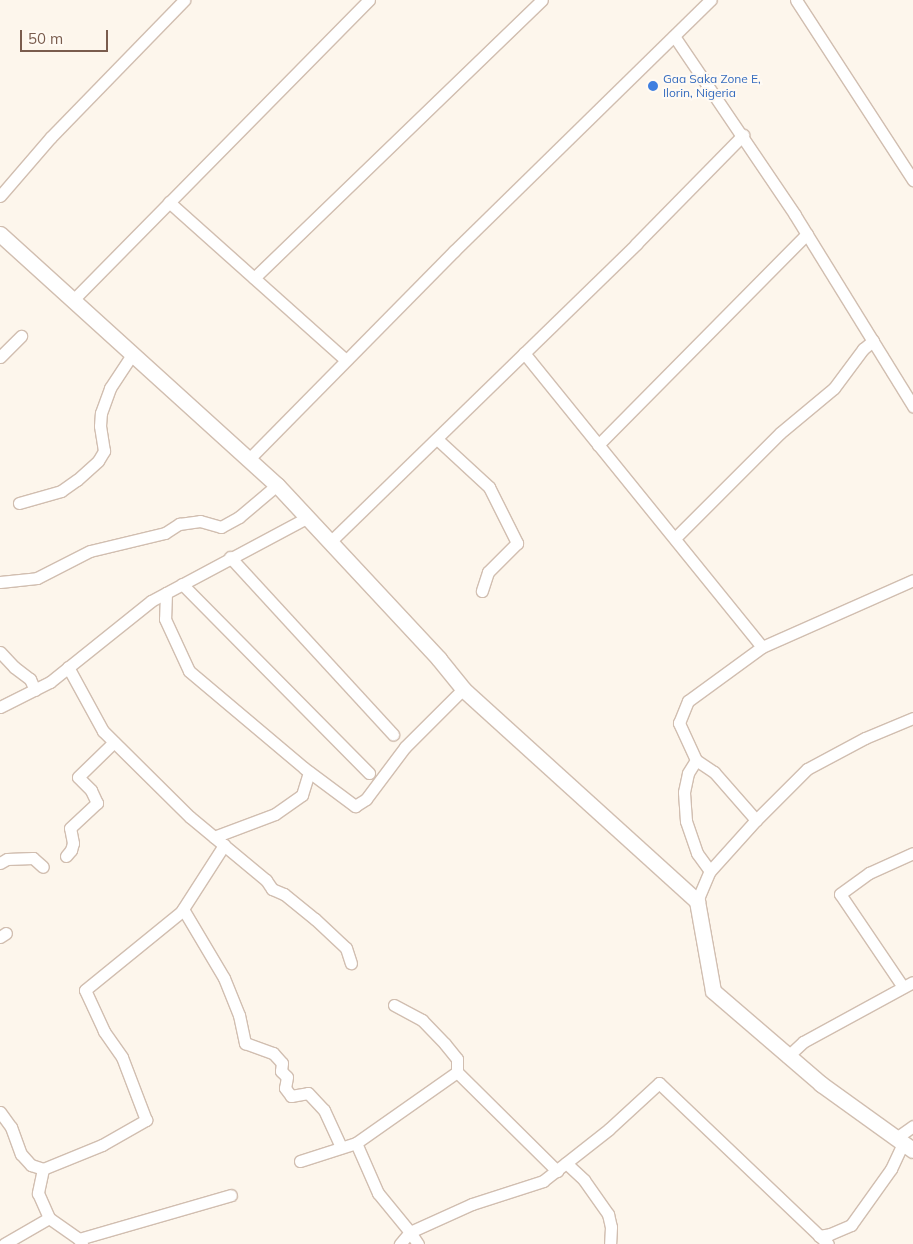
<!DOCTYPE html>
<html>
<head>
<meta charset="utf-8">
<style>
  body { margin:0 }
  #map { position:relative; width:913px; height:1244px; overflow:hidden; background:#fdf6ec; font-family:Mulish,sans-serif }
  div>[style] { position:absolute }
  .roads { filter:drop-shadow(1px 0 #d1beb0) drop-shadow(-1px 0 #d1beb0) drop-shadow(0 1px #d1beb0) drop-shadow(0 -1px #d1beb0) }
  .minor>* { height:11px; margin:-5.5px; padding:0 5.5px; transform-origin:5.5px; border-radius:5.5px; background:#fff }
  .tertiary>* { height:15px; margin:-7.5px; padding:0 7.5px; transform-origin:7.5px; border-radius:7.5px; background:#fff }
  .dots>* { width:14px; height:14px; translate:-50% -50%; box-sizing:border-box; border:2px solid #fffaf3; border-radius:50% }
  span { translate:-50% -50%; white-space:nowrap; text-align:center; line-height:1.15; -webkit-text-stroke:4px #fffaf3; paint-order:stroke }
  .shop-label { font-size:12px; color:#366cbe }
  .left { translate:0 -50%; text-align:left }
  .scale { position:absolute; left:20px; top:30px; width:88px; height:22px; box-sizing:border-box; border:2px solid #7a5c4d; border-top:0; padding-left:6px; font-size:15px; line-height:18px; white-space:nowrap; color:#7a5c4d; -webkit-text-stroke:4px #fffaf3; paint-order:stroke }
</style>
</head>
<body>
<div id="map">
  <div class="roads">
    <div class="minor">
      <i style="left:796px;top:0;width:215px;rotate:57deg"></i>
      <i style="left:674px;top:36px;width:216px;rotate:55.9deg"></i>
      <i style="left:795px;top:215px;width:225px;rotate:58.3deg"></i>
      <i style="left:0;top:196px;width:78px;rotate:-49.2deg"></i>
      <i style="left:51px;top:137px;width:191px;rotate:-45.8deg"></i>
      <i style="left:169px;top:202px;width:237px;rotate:41.8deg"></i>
      <i style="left:254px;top:278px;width:400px;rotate:-44deg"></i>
      <i style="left:74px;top:299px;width:420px;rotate:-45.4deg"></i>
      <i style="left:524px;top:353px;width:378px;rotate:51deg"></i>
      <i style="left:762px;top:647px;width:165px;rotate:-23.9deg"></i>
      <i style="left:0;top:357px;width:30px;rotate:-45deg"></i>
      <i style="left:437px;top:439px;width:71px;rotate:42.7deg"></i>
      <i style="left:489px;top:487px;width:63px;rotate:63.4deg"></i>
      <i style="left:517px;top:543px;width:41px;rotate:135deg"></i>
      <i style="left:488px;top:572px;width:20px;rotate:108deg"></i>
      <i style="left:598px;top:445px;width:297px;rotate:-45.3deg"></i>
      <i style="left:249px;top:459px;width:292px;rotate:-45.4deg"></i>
      <i style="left:454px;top:251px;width:359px;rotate:-44.4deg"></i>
      <i style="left:19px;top:503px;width:44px;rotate:-15.9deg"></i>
      <i style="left:61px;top:491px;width:19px;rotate:-35deg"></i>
      <i style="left:77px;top:480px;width:28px;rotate:-42deg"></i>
      <i style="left:98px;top:461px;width:12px;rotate:-59deg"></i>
      <i style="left:104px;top:451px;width:25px;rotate:-99deg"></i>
      <i style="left:100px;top:426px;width:13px;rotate:-86deg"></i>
      <i style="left:101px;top:413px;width:27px;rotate:-70deg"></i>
      <i style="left:110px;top:388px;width:42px;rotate:-56.7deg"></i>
      <i style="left:675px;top:538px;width:148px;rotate:-45deg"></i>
      <i style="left:780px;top:433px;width:70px;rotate:-39.8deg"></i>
      <i style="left:834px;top:388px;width:49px;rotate:-53.4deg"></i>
      <i style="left:863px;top:349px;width:13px;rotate:-39deg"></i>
      <i style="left:331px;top:541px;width:426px;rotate:-44.2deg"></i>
      <i style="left:636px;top:244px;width:153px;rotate:-45.5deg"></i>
      <i style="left:230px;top:557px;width:241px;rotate:47.4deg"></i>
      <i style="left:0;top:582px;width:37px;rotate:-6deg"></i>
      <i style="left:37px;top:578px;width:59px;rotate:-27deg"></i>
      <i style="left:90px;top:551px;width:77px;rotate:-13.5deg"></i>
      <i style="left:165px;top:533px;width:17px;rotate:-33deg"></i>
      <i style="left:179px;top:524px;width:21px;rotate:-8deg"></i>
      <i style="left:200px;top:521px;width:22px;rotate:16deg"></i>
      <i style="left:221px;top:527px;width:21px;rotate:-29deg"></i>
      <i style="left:239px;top:517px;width:50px;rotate:-40.1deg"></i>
      <i style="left:182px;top:584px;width:266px;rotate:45.3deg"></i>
      <i style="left:166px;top:593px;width:26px;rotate:92deg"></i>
      <i style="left:165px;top:619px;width:57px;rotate:65.2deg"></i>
      <i style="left:189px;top:671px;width:150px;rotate:40.1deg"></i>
      <i style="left:304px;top:768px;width:64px;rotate:36.7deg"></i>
      <i style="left:355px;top:806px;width:13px;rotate:-32deg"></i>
      <i style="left:366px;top:799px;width:65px;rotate:-53.1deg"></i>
      <i style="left:405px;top:747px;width:82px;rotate:-45deg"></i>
      <i style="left:0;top:652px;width:21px;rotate:47deg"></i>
      <i style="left:14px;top:667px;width:20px;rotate:37deg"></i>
      <i style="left:30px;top:679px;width:12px;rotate:66deg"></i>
      <i style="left:68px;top:667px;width:73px;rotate:61.3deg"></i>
      <i style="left:103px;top:731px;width:122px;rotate:44.7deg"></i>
      <i style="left:190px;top:817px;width:99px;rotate:39.7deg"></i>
      <i style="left:266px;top:880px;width:11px;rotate:56deg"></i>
      <i style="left:272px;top:889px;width:13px;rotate:23deg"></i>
      <i style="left:284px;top:894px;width:40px;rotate:39deg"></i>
      <i style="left:315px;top:919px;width:42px;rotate:43.1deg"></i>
      <i style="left:346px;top:948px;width:16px;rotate:72deg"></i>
      <i style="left:0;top:707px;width:56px;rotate:-26.6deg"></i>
      <i style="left:50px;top:682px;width:129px;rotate:-38.7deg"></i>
      <i style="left:151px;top:601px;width:178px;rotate:-28.1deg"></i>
      <i style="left:696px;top:760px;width:22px;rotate:34deg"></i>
      <i style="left:714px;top:772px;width:64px;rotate:48.8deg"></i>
      <i style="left:214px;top:837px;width:65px;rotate:-20.7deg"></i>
      <i style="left:275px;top:814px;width:33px;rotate:-35deg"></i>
      <i style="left:302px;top:795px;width:24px;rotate:-73deg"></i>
      <i style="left:66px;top:856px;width:8px;rotate:-50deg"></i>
      <i style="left:71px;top:850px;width:7px;rotate:-74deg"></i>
      <i style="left:73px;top:843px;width:15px;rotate:-101deg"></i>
      <i style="left:70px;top:828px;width:37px;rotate:-43deg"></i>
      <i style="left:97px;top:803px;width:14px;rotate:-115deg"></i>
      <i style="left:91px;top:790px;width:18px;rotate:-135deg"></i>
      <i style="left:78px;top:777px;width:50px;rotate:-44.2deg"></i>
      <i style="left:0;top:863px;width:8px;rotate:-30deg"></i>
      <i style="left:7px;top:859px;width:26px;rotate:-2deg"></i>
      <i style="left:33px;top:858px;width:13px;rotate:42deg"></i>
      <i style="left:710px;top:871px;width:22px;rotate:-126deg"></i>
      <i style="left:697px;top:853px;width:34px;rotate:-109deg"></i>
      <i style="left:686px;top:821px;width:29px;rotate:-94deg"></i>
      <i style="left:684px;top:792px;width:19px;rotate:-78deg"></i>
      <i style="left:688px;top:773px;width:15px;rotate:-58deg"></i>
      <i style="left:696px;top:760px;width:41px;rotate:-114.7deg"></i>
      <i style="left:679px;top:723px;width:24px;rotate:-68deg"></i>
      <i style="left:688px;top:701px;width:92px;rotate:-36.1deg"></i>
      <i style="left:697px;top:901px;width:33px;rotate:-67deg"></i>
      <i style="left:710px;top:871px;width:69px;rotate:-48deg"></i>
      <i style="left:756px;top:820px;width:72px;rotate:-45deg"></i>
      <i style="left:807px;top:769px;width:66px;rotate:-28.1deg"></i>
      <i style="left:865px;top:738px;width:52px;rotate:-22.6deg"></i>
      <i style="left:183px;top:909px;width:80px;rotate:59.3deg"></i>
      <i style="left:224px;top:978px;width:40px;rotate:68deg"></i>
      <i style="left:239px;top:1015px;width:29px;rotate:78deg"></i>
      <i style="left:245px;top:1043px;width:30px;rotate:20deg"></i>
      <i style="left:273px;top:1053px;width:13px;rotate:48deg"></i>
      <i style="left:282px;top:1063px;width:8px;rotate:97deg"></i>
      <i style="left:281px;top:1071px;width:8px;rotate:45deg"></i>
      <i style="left:287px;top:1077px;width:11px;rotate:100deg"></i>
      <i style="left:285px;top:1088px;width:10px;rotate:53deg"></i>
      <i style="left:291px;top:1096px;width:17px;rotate:-10deg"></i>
      <i style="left:308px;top:1093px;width:23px;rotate:47deg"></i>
      <i style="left:324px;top:1110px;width:41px;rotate:65.3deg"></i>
      <i style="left:0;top:937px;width:7px;rotate:-34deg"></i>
      <i style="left:903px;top:987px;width:112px;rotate:-124.1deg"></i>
      <i style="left:840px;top:894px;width:36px;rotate:-36deg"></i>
      <i style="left:869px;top:873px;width:48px;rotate:-24.4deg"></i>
      <i style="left:394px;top:1005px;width:32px;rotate:28deg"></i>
      <i style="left:422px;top:1020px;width:33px;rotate:46deg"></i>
      <i style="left:445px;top:1044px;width:19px;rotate:51deg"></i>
      <i style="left:457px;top:1059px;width:13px;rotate:90deg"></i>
      <i style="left:787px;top:1057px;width:22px;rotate:-43deg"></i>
      <i style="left:803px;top:1042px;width:125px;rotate:-28.6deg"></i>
      <i style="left:0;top:1112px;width:19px;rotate:54deg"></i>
      <i style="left:11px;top:1127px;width:29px;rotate:70deg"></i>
      <i style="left:21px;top:1154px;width:15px;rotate:48deg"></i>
      <i style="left:31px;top:1165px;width:13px;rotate:18deg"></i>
      <i style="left:43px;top:1169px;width:25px;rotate:102deg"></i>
      <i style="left:38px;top:1193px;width:27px;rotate:66deg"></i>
      <i style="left:896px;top:1138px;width:21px;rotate:-35deg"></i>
      <i style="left:356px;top:1143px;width:123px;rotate:-35.1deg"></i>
      <i style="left:457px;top:1072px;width:141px;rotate:44.7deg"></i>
      <i style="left:300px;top:1161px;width:59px;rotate:-17.8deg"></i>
      <i style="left:356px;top:1143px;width:55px;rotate:66.3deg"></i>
      <i style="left:378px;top:1193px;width:50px;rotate:50.6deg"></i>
      <i style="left:410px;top:1232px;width:16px;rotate:130deg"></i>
      <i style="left:566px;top:1163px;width:25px;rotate:43deg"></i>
      <i style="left:584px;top:1180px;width:42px;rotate:54.8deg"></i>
      <i style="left:608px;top:1214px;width:13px;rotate:77deg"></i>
      <i style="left:611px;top:1227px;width:17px;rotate:93deg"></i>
      <i style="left:43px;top:1169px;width:64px;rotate:-22.1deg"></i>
      <i style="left:102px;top:1145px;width:51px;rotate:-29.6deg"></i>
      <i style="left:146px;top:1120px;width:67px;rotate:-110.9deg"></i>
      <i style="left:122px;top:1057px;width:32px;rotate:-125deg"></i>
      <i style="left:104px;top:1031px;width:45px;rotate:-114.9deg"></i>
      <i style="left:85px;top:990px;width:124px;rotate:-39.1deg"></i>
      <i style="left:181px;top:912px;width:80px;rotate:-57.3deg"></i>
      <i style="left:819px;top:1236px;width:11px;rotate:-10deg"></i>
      <i style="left:830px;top:1234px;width:23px;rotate:-23deg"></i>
      <i style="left:851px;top:1225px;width:69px;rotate:-54.5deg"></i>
      <i style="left:891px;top:1169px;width:29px;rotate:-65deg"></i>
      <i style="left:4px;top:1244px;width:52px;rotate:-30deg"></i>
      <i style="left:49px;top:1218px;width:37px;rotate:35deg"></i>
      <i style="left:82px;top:1244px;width:6px;rotate:-121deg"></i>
      <i style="left:79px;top:1239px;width:158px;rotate:-16.1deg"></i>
      <i style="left:418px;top:1244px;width:14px;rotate:-124deg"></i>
      <i style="left:410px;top:1232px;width:68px;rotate:-24.3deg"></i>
      <i style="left:472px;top:1204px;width:75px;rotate:-17.9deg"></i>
      <i style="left:543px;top:1181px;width:84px;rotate:-38.2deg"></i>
      <i style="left:609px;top:1129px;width:68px;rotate:-42.6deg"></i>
      <i style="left:659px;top:1083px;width:233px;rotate:43.6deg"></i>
    </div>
    <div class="tertiary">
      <i style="left:0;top:234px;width:374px;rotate:42.2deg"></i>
      <i style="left:277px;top:485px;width:238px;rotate:47deg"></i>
      <i style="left:439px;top:659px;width:38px;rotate:51deg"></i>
      <i style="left:463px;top:689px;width:316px;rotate:42.2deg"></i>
      <i style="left:697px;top:901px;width:91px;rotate:79.9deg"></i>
      <i style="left:713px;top:991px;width:143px;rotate:40.7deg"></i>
      <i style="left:821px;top:1084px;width:113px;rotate:35.7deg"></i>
    </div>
  </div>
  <div class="dots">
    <i style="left:653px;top:86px;background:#3f7fe0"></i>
  </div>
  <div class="shop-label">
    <span class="left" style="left:663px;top:86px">Gaa Saka Zone E,<br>Ilorin, Nigeria</span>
  </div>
  <div class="scale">50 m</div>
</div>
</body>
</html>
